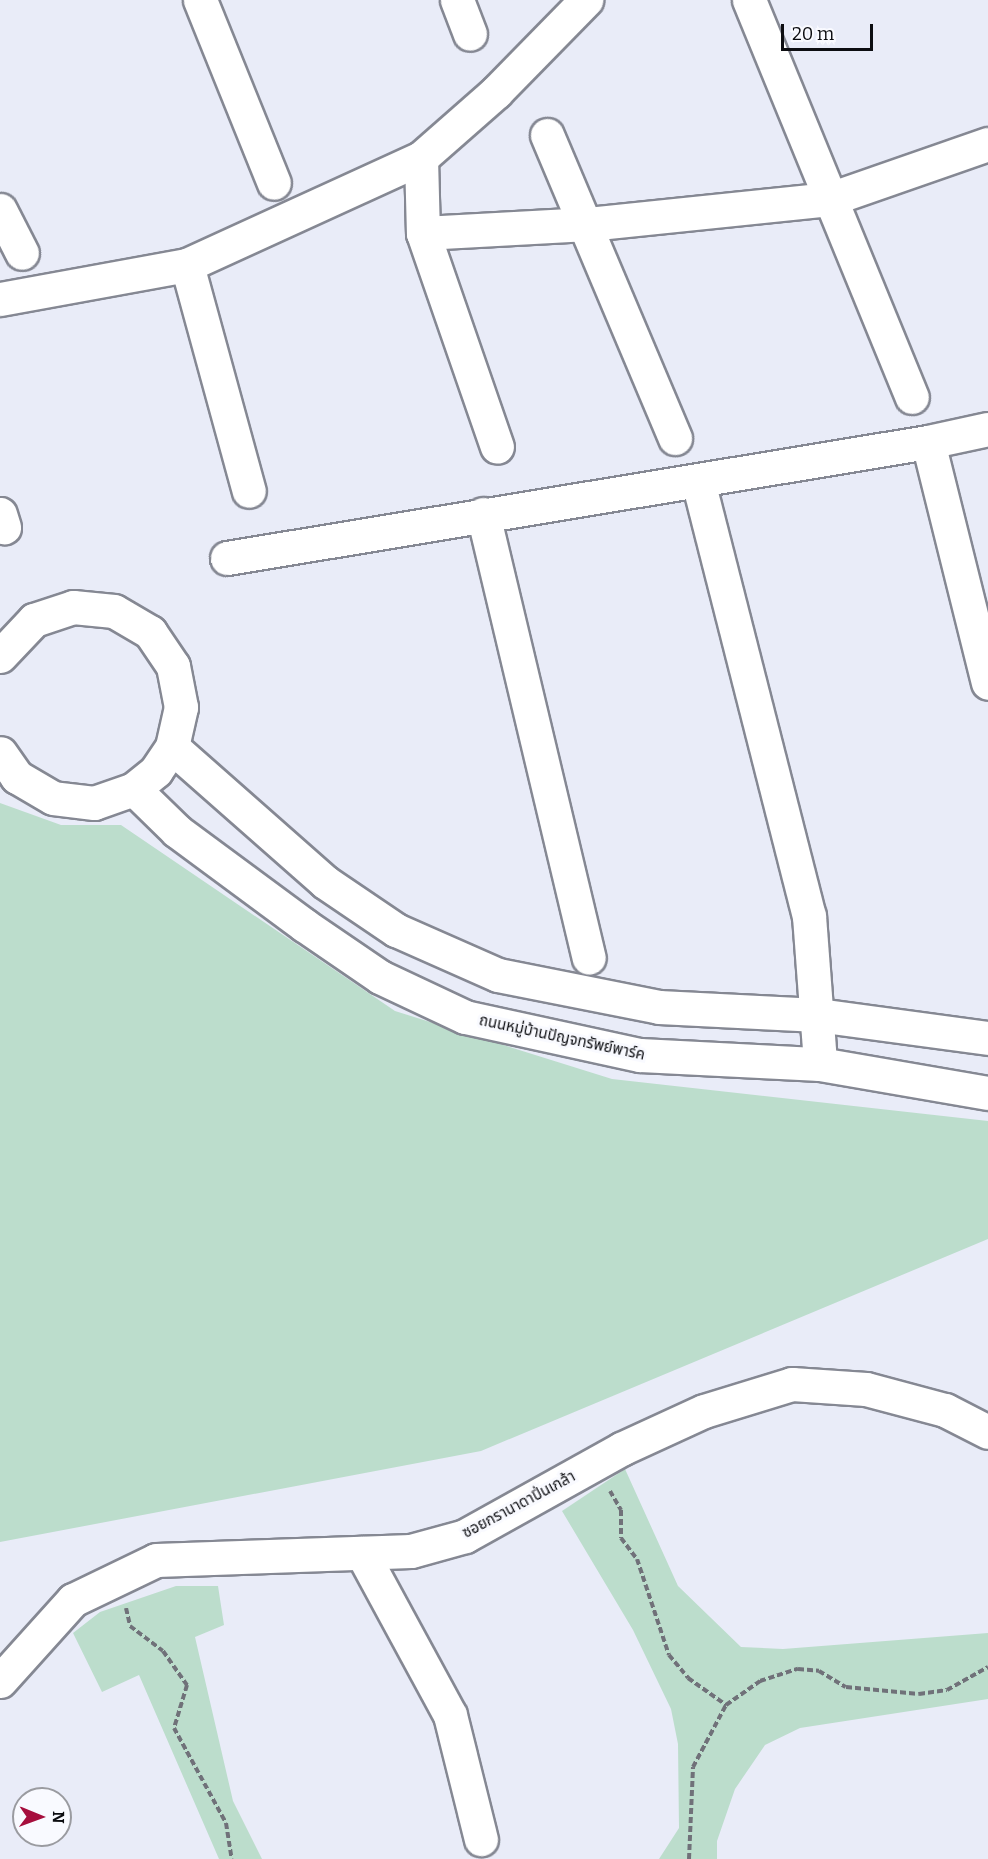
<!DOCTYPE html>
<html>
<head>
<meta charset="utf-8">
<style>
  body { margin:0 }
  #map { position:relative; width:988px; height:1859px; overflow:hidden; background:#e9ecf8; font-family:Bitter,"Noto Sans Thai",serif }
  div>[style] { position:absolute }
  .green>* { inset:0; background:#bcddcc }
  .path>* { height:4px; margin-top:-2px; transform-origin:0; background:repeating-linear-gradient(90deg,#707179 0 6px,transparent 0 9px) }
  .roads { filter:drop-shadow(2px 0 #858893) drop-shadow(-2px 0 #858893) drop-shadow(0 2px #858893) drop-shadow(0 -2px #858893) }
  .minor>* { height:33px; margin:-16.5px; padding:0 16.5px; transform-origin:16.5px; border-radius:16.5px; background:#fff }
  span { translate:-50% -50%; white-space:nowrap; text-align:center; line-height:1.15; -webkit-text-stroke:6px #f9faff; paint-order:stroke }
  .street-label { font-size:15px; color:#0c0d11 }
  .north { position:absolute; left:12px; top:1787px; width:60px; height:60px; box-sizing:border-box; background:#f9faff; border:2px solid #9a9ba0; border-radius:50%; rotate:91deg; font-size:16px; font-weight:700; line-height:24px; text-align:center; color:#0c0d11 }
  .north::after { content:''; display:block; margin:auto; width:21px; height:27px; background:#a60e3d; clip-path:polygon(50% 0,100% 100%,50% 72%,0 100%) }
  .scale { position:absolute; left:781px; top:24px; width:92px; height:27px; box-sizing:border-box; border:3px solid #0c0d11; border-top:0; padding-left:8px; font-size:18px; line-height:21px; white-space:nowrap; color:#0c0d11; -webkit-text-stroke:4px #f9faff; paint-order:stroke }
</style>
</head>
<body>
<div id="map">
  <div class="green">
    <i style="clip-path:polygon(0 803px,61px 825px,121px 825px,395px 1011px,612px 1079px,988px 1121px,988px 1239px,481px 1451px,0 1542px)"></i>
    <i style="clip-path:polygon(625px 1469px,678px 1586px,741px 1647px,783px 1649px,988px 1633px,988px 1699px,800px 1728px,765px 1745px,735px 1789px,717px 1841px,717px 1859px,659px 1859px,679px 1828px,678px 1744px,671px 1709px,633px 1630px,562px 1511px)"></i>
    <i style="clip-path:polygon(176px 1586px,218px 1586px,224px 1625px,195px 1637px,233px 1801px,262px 1859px,219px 1859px,139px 1675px,102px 1692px,73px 1633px,100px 1612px)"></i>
  </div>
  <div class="path">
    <i style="left:610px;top:1491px;width:22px;rotate:60deg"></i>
    <i style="left:621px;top:1510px;width:28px;rotate:90deg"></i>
    <i style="left:621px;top:1538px;width:26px;rotate:53deg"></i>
    <i style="left:637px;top:1559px;width:101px;rotate:71.6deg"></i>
    <i style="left:669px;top:1655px;width:30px;rotate:50deg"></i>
    <i style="left:688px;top:1678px;width:47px;rotate:35.4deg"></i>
    <i style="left:126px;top:1608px;width:18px;rotate:77deg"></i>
    <i style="left:130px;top:1626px;width:41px;rotate:37.1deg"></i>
    <i style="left:163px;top:1651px;width:42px;rotate:54.8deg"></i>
    <i style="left:187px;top:1685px;width:45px;rotate:106.8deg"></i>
    <i style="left:174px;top:1728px;width:108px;rotate:61.3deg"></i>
    <i style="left:226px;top:1823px;width:36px;rotate:81deg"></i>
    <i style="left:689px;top:1859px;width:92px;rotate:-87.5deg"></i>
    <i style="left:693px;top:1767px;width:70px;rotate:-62deg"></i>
    <i style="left:726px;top:1705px;width:42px;rotate:-35.2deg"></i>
    <i style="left:760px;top:1681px;width:40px;rotate:-18deg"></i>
    <i style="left:798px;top:1669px;width:21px;rotate:5deg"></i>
    <i style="left:819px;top:1671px;width:31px;rotate:31deg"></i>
    <i style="left:846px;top:1687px;width:73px;rotate:5.5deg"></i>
    <i style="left:919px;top:1694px;width:28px;rotate:-8deg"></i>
    <i style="left:947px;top:1690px;width:47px;rotate:-29.3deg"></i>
  </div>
  <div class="roads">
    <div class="minor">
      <i style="left:200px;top:0;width:197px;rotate:68deg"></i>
      <i style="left:457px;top:0;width:36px;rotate:69deg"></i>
      <i style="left:749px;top:0;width:429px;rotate:67.7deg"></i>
      <i style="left:547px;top:135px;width:329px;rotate:67.1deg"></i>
      <i style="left:421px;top:158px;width:75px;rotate:88.5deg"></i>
      <i style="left:423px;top:233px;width:226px;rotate:70.9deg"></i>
      <i style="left:0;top:210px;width:48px;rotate:62.9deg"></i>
      <i style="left:423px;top:233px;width:165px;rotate:-3.1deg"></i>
      <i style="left:588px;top:224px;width:243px;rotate:-5.9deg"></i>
      <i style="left:830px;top:199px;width:167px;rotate:-19.2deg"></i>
      <i style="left:187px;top:265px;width:234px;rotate:74.7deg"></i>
      <i style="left:0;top:299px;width:190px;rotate:-10.3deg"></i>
      <i style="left:187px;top:265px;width:257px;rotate:-24.6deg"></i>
      <i style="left:421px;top:158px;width:100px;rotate:-41.3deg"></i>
      <i style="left:496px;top:92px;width:129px;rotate:-45.6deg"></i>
      <i style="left:988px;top:429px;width:61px;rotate:167.8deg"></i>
      <i style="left:928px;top:442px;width:248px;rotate:76deg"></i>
      <i style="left:698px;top:481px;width:449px;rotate:75.7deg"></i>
      <i style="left:809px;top:916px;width:148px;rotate:85.7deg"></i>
      <i style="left:0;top:514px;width:14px;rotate:73deg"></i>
      <i style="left:483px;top:514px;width:456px;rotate:76.6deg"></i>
      <i style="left:227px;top:558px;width:711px;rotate:-9.4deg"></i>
      <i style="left:0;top:656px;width:50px;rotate:-46.6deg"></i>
      <i style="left:34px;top:620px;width:41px;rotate:-18.4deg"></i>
      <i style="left:73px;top:607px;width:41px;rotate:5.6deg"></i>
      <i style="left:114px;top:611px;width:42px;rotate:30.3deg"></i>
      <i style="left:150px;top:632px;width:41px;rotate:55.9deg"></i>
      <i style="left:173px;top:666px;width:42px;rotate:79deg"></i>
      <i style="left:181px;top:707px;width:41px;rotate:102.7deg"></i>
      <i style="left:172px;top:747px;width:29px;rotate:124deg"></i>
      <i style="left:156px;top:771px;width:28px;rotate:141deg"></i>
      <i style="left:134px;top:789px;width:42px;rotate:160.7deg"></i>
      <i style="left:94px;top:803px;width:41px;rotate:-173deg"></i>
      <i style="left:53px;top:798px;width:42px;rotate:-149.7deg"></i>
      <i style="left:17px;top:777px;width:29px;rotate:-125deg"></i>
      <i style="left:172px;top:747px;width:204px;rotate:41.4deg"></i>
      <i style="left:325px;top:882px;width:86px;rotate:34.1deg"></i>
      <i style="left:396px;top:930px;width:111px;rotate:23.8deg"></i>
      <i style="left:498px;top:975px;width:164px;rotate:11.2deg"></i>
      <i style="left:659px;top:1007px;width:159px;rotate:2.9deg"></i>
      <i style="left:818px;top:1015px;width:172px;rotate:7.7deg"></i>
      <i style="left:134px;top:789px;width:60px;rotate:44.3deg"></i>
      <i style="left:177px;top:831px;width:158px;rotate:36.5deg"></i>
      <i style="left:304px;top:925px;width:92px;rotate:34.4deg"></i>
      <i style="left:380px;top:977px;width:94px;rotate:25.2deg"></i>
      <i style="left:465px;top:1017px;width:179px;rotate:12.3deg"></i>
      <i style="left:640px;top:1055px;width:180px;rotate:2.9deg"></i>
      <i style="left:820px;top:1064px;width:170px;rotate:9.8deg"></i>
      <i style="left:362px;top:1553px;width:184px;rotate:61.5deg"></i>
      <i style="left:450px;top:1715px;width:128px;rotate:76deg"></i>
      <i style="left:0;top:1681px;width:109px;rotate:-48deg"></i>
      <i style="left:73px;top:1600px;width:92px;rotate:-25.7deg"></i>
      <i style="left:156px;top:1560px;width:255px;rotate:-2deg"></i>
      <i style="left:411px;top:1551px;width:56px;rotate:-15.5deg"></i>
      <i style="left:465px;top:1536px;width:179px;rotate:-29.1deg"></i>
      <i style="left:621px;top:1449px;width:91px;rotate:-24.6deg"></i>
      <i style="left:704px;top:1411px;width:92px;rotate:-17.1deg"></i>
      <i style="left:792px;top:1384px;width:74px;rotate:3.9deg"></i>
      <i style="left:866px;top:1389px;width:82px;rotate:14.9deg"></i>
      <i style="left:945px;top:1410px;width:48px;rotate:27.1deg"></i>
    </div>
  </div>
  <div class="street-label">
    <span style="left:562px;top:1038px;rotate:12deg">ถนนหมู่บ้านปัญจทรัพย์พาร์ค</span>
    <span style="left:519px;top:1505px;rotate:-28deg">ซอยกรานาดาปิ่นเกล้า</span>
  </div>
  <div class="north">N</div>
  <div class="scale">20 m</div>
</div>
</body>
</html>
